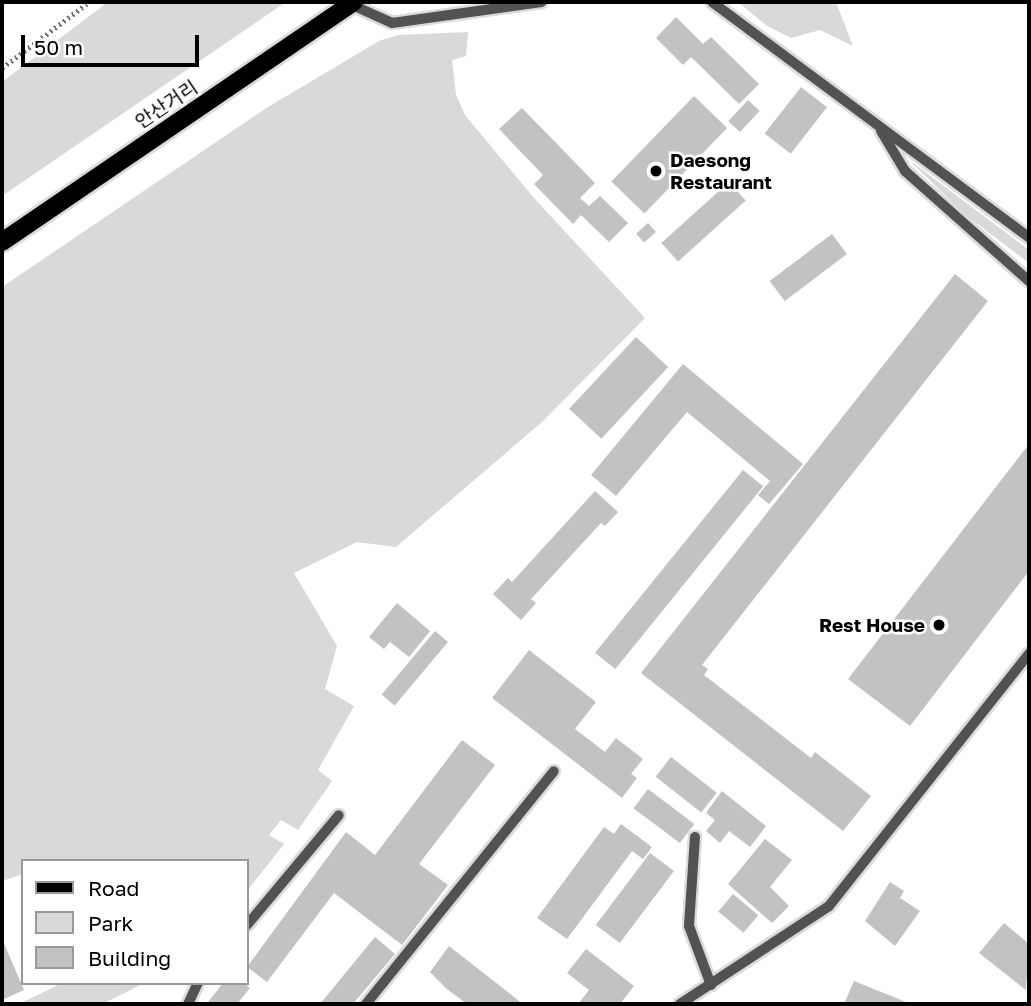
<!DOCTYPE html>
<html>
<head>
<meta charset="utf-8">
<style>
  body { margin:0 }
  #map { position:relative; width:1031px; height:1006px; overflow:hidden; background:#fff; font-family:"Golos Text","Noto Sans KR",sans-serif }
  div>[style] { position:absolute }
  .green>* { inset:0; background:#d9d9d9 }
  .building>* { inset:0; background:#c2c2c2; transform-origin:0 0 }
  .path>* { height:4.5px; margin-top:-2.25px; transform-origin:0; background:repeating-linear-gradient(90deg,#747474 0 2px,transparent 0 5.5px) }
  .roads { filter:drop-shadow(2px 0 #dbdbdb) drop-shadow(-2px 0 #dbdbdb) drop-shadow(0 2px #dbdbdb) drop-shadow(0 -2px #dbdbdb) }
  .service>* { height:10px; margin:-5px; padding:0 5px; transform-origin:5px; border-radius:5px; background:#525252 }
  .primary>* { height:18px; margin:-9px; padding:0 9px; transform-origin:9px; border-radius:9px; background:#000 }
  .dots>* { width:19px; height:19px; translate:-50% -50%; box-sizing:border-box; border:4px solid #fff; border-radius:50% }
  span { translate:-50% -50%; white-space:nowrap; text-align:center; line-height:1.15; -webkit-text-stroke:5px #fff; paint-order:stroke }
  .street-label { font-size:19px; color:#000 }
  .poi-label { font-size:19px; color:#000; font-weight:700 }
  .left { translate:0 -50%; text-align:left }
  .right { translate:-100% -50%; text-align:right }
  .frame { position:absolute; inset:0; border:4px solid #000; pointer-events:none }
  .legend { position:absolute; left:21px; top:859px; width:228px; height:126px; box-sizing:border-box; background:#fff; border:2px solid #999; margin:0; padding:9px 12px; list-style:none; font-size:21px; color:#000 }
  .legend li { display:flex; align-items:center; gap:14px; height:35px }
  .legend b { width:35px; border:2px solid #999 }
  .scale { position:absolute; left:21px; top:35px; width:178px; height:32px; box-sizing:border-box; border:4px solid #000; border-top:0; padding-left:9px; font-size:21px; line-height:24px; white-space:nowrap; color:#000; -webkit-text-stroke:5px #fff; paint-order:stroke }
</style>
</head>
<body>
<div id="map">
  <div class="green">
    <i style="clip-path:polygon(108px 2px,286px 2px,2px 196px,2px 82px)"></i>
    <i style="clip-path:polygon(738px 2px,836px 2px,853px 46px,820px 30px,791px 38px,767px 26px)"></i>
    <i style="clip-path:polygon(468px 32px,466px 56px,452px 60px,456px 95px,465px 115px,534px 198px,645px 318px,542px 422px,396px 547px,357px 542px,294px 573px,337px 646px,325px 689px,354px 706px,318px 770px,332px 781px,298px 830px,281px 820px,269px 835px,284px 844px,247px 891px,247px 861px,23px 861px,23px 874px,2px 881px,2px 287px,268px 107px,379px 41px,398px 35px)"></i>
    <i style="clip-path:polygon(908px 159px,1029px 250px,1029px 263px,963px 213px)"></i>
    <i style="clip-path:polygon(62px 983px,145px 983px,102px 1004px,19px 1004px)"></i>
  </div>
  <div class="building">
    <i style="clip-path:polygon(676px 17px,703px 44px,711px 37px,759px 84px,739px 104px,691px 57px,683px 65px,656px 38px)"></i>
    <i style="left:801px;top:87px;width:33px;height:59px;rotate:38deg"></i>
    <i style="left:694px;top:96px;width:46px;height:119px;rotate:44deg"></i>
    <i style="left:748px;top:100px;width:16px;height:29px;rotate:43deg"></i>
    <i style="clip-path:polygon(522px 108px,595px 183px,580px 198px,589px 206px,600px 196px,628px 223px,609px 242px,581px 215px,573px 224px,534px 184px,543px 175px,499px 129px)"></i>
    <i style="left:729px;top:182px;width:25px;height:91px;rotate:48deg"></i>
    <i style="left:648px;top:223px;width:12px;height:16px;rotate:48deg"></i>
    <i style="left:832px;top:234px;width:25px;height:78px;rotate:53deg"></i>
    <i style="clip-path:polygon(955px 274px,988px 301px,702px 665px,708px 669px,704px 675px,811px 758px,815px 752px,871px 796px,843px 831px,641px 673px)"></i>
    <i style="left:636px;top:337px;width:44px;height:98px;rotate:43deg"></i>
    <i style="clip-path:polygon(683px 364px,803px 464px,769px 504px,758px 495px,770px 481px,687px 412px,616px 496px,591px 475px)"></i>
    <i style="clip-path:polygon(1029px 444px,1029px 571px,910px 726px,848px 679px)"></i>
    <i style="left:743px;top:470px;width:26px;height:235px;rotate:39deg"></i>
    <i style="clip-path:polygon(595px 491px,618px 512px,605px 526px,601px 523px,531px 599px,536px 603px,521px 620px,493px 594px,508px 578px,512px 582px)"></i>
    <i style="clip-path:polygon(397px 603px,430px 631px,409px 657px,390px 642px,384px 649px,369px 637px)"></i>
    <i style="left:435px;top:631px;width:17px;height:83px;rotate:40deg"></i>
    <i style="clip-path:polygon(529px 650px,596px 702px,575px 729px,605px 752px,616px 738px,643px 759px,631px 774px,637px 778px,622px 798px,492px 698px)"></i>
    <i style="clip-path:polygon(462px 740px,495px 765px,419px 864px,448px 885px,402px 945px,334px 893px,267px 982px,247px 967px,346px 832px,375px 855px)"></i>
    <i style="left:671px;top:757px;width:58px;height:25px;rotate:38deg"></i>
    <i style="left:648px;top:789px;width:58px;height:24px;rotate:37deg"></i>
    <i style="clip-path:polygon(722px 791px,766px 826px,750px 847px,729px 831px,720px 843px,706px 831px,715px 820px,706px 813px)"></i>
    <i style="clip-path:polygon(621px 824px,652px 847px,643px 859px,632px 851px,567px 939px,537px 918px,604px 827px,614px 834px)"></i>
    <i style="clip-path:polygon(765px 839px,792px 860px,770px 887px,789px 906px,772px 923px,728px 884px)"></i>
    <i style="left:650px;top:853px;width:30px;height:90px;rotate:37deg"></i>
    <i style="clip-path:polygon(890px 882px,904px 891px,900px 898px,920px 911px,895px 946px,865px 921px)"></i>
    <i style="left:733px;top:894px;width:33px;height:23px;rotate:40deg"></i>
    <i style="clip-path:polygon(1004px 923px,1029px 944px,1026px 990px,979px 953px)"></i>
    <i style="clip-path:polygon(375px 937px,395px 954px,353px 1004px,320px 1004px)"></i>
    <i style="clip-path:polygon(2px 939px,24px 990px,2px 1000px)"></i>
    <i style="clip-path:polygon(449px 946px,523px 1004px,467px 1004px,448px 990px,430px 972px)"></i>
    <i style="clip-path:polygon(586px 949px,634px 986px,620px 1004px,578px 1004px,589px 990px,567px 973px)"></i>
    <i style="clip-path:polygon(854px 981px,911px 1004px,844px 1004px)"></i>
    <i style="clip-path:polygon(223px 983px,244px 983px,250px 988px,237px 1004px,212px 1004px,208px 1002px)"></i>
  </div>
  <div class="path">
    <i style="left:2px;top:68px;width:109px;rotate:-37.2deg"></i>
  </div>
  <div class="roads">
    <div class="service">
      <i style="left:712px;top:2px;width:395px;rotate:36.6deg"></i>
      <i style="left:350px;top:4px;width:46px;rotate:24.3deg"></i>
      <i style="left:392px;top:23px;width:151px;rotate:-8deg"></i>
      <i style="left:881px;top:131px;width:47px;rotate:59deg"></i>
      <i style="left:905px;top:171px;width:166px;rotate:41.6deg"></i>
      <i style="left:695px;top:837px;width:89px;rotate:93.9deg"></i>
      <i style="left:689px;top:926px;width:63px;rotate:69.6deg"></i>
      <i style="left:247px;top:925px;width:143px;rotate:-50.1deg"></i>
      <i style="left:188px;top:1004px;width:23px;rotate:-65deg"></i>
      <i style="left:366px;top:1004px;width:299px;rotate:-51.1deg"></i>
      <i style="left:680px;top:1004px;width:178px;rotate:-33.3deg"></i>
      <i style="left:829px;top:906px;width:322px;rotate:-51.6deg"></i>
    </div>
    <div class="primary">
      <i style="left:2px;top:242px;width:426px;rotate:-34.3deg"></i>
    </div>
  </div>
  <div class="dots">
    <i style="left:656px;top:171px;background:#000"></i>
    <i style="left:939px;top:625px;background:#000"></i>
  </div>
  <div class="street-label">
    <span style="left:166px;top:104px;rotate:-34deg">안산거리</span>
  </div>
  <div class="poi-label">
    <span class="left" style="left:670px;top:171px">Daesong<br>Restaurant</span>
    <span class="right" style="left:925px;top:625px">Rest House</span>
  </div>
  <div class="frame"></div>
  <ul class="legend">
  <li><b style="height:9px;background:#000"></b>Road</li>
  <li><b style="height:19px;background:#d9d9d9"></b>Park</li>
  <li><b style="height:19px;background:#c2c2c2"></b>Building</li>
  </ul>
  <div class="scale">50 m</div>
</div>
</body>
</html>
